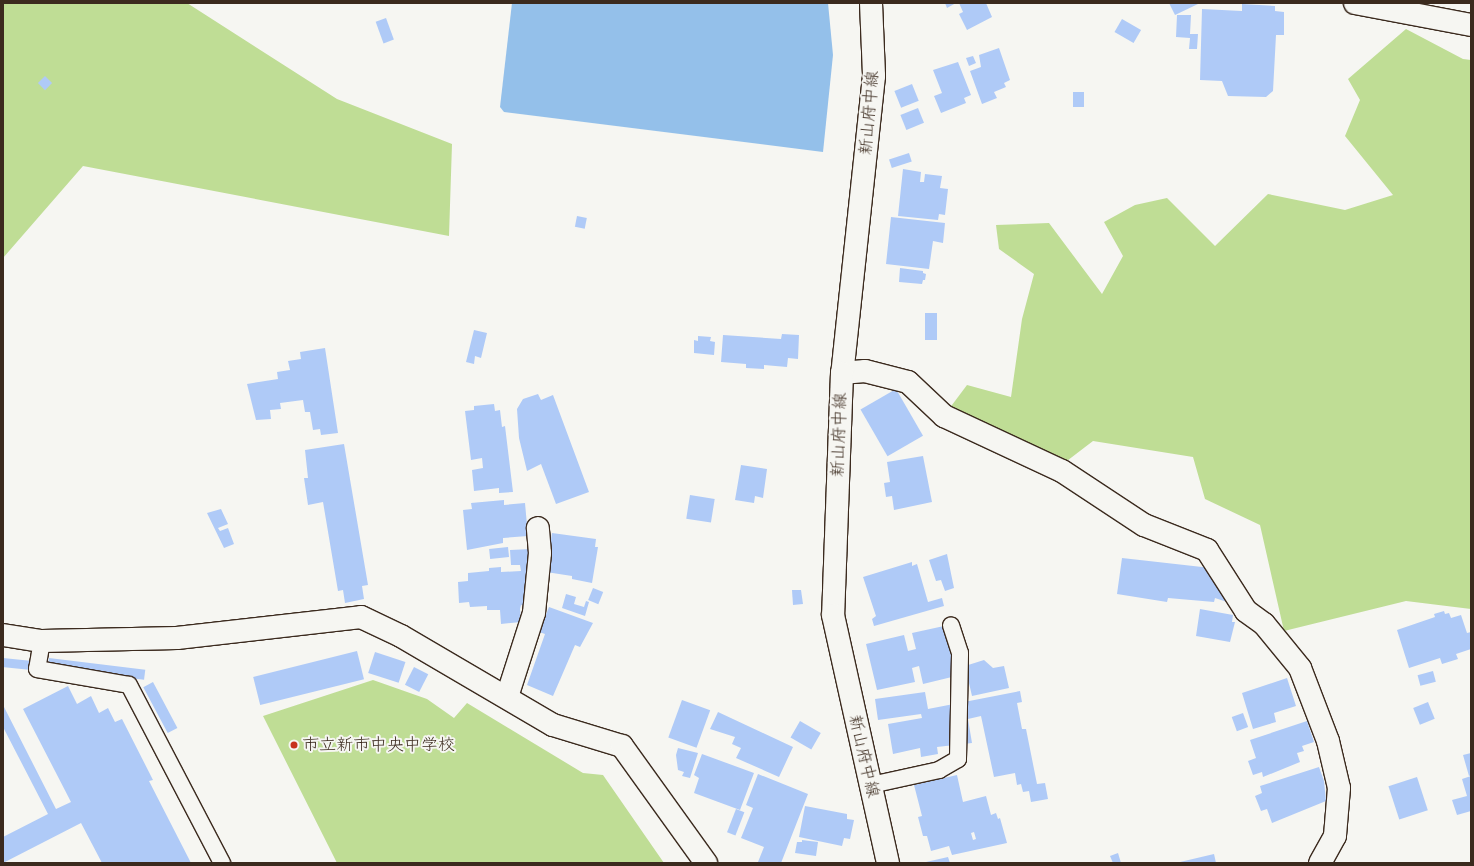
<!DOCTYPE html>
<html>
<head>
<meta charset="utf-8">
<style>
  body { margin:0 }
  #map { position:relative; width:1474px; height:866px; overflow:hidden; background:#f6f6f2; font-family:Itim,"Klee One",sans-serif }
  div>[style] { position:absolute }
  .green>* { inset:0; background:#bfdd95 }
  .water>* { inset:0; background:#94c0ea }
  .building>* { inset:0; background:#afcaf7; transform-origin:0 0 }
  .roads { filter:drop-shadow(1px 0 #3b2a1e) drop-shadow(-1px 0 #3b2a1e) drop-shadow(0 1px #3b2a1e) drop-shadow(0 -1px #3b2a1e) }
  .lane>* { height:16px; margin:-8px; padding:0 8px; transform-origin:8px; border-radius:8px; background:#f6f6f2 }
  .street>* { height:22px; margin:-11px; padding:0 11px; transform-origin:11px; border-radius:11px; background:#f6f6f2 }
  .secondary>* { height:22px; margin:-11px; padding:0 11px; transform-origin:11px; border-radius:11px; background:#f6f6f2 }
  .dots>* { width:11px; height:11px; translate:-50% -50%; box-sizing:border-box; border:2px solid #f6f6f2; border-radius:50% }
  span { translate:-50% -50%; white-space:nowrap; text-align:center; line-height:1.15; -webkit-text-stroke:4px #f6f6f2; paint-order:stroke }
  .street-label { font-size:17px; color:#3b2a1e }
  .poi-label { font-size:17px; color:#3b2a1e }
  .left { translate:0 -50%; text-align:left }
  .frame { position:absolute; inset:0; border:4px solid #3b2a1e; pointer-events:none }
</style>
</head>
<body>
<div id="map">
  <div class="green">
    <i style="clip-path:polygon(3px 3px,187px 3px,337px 99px,452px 144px,449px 236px,83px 166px,3px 258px)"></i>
    <i style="clip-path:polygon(1406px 29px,1463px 59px,1471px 60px,1471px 609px,1406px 601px,1284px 631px,1260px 525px,1205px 499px,1193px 457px,1093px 441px,1059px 467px,946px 413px,967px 385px,1011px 397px,1022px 319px,1034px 274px,999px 249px,996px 225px,1049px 223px,1102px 294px,1123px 256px,1104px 222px,1135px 205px,1167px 198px,1215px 246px,1268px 194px,1345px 210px,1393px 195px,1345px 136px,1360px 100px,1348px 79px)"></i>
    <i style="clip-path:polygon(373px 680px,427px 699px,454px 718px,467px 703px,583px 773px,603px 775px,664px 863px,337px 863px,263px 716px)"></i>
  </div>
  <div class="water">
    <i style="clip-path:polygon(512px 3px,828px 3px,833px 55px,823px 152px,504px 112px,500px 107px)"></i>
  </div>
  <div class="building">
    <i style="clip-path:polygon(945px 3px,956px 3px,947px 8px)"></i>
    <i style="clip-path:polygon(959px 3px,986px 3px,992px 17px,967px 30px,959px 14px,963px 12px)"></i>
    <i style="clip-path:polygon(1169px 3px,1197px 3px,1198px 4px,1175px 15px)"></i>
    <i style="clip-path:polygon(1242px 4px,1275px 6px,1275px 11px,1284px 12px,1284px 35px,1276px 35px,1273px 91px,1266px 97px,1228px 96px,1222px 81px,1200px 80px,1202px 9px,1242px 11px)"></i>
    <i style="clip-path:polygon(1177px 15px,1191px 15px,1190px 34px,1198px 34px,1197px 49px,1189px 49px,1190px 38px,1176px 37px)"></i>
    <i style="left:386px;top:18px;width:23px;height:11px;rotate:70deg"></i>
    <i style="left:1122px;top:19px;width:22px;height:15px;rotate:30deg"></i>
    <i style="clip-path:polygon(999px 48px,1010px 80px,1004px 83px,1006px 87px,994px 92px,997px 98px,982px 104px,970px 71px,981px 67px,979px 55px)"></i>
    <i style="clip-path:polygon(973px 56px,976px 63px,969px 66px,966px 58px)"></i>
    <i style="clip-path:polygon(958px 62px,971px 95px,964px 98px,966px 103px,941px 113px,934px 96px,942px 93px,933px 70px)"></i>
    <i style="left:45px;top:76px;width:10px;height:10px;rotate:45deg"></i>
    <i style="left:912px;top:84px;width:18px;height:19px;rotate:68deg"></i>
    <i style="left:1073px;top:92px;width:11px;height:15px"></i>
    <i style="left:918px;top:108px;width:16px;height:19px;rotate:68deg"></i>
    <i style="left:909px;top:153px;width:9px;height:21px;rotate:72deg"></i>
    <i style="clip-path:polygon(903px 169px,921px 172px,920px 182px,924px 182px,925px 174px,942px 176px,940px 188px,948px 189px,945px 215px,939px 214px,938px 220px,898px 216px)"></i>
    <i style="left:577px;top:216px;width:10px;height:11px;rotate:11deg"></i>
    <i style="clip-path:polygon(891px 217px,945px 223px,943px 243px,933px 241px,929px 269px,886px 264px)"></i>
    <i style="clip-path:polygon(900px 268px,923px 271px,923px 273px,926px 274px,925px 280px,923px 280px,922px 284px,899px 282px)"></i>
    <i style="left:925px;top:313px;width:12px;height:27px"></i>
    <i style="clip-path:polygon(474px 330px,487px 333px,481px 358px,475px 356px,474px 364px,466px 362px)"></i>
    <i style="clip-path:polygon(782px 334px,799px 335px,798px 359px,788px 358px,787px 367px,764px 365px,764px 369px,746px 368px,746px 364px,721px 362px,723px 335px,781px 339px)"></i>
    <i style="clip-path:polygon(698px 336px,711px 337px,710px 341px,715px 342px,714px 355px,694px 353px,694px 340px,698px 341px)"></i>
    <i style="clip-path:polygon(325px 348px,338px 433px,321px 435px,320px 429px,313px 430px,310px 412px,305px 412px,303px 400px,280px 403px,281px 409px,270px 410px,271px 419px,256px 420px,247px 384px,278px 379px,277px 372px,290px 370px,288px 361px,301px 359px,300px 352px)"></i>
    <i style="left:896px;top:389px;width:54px;height:41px;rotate:60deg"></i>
    <i style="clip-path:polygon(538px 394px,541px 400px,553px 395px,589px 492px,556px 504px,541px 464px,527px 471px,519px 438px,517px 409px,523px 399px)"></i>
    <i style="clip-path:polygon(494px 404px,495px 411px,500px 410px,502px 427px,505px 426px,513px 492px,499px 493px,499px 488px,474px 491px,472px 470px,483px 468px,482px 458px,471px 460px,465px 411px,474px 410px,474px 406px)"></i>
    <i style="clip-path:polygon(344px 444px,368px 585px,362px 586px,364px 599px,345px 603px,343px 590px,338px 591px,323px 502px,308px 505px,304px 478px,308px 478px,305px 450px)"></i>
    <i style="clip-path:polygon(923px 456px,932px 502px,894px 510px,892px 496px,886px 497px,884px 483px,890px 482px,887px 462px)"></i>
    <i style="clip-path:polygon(741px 465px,767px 469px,763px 498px,755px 496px,754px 503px,735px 500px)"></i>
    <i style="left:690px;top:495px;width:25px;height:24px;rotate:9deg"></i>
    <i style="clip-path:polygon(504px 500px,504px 505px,525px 503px,528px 536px,503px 538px,503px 543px,467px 550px,463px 510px,472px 509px,471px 503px)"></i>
    <i style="clip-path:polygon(221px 509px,228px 524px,218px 528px,220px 531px,228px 528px,234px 544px,224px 548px,207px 513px)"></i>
    <i style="clip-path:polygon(552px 533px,596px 539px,595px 547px,598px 547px,592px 583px,572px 579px,572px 576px,546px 572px)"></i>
    <i style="left:508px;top:547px;width:10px;height:19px;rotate:84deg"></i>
    <i style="clip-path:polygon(531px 549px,526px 606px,521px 605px,520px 609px,521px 622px,501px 624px,500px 610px,487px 610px,487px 606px,470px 607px,469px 602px,459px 603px,458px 582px,468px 581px,468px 573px,489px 571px,489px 568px,501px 567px,501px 572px,521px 571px,520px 565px,511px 565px,510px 550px)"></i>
    <i style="clip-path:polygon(947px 554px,954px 588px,945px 591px,941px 580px,936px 581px,929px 560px)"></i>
    <i style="clip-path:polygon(1122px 558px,1211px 568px,1210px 576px,1217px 578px,1230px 603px,1215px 598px,1214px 602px,1168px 598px,1167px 602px,1117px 594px)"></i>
    <i style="clip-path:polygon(912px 562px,912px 566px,917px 564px,928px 602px,942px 598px,944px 606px,874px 626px,872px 619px,876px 616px,863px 577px)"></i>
    <i style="left:593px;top:588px;width:11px;height:13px;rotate:22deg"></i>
    <i style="clip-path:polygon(792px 590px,801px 590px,803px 604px,793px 605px)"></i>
    <i style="clip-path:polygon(566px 594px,576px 597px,574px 604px,584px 607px,586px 601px,589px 602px,585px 616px,562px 608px)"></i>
    <i style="clip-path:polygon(549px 607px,593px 623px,580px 647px,575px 645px,553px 696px,527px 685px,545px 634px,539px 632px)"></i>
    <i style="clip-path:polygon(1200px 609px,1233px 615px,1232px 622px,1235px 622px,1230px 642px,1196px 636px)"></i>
    <i style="clip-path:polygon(1444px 611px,1445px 614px,1449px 613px,1451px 618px,1461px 615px,1467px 633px,1471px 632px,1471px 649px,1456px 654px,1458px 659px,1442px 664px,1440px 658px,1409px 668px,1397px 630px,1435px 617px,1434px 614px)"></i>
    <i style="clip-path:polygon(944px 626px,956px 676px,923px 684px,919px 666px,912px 668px,915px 682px,877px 690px,866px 644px,904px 635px,908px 651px,916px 649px,912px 633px)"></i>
    <i style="left:357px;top:651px;width:29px;height:107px;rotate:76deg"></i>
    <i style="left:375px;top:652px;width:32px;height:22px;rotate:18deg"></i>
    <i style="left:3px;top:658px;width:27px;height:9px;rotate:6deg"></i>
    <i style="left:49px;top:658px;width:97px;height:10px;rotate:7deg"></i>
    <i style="clip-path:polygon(984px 660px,993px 668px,1004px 666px,1009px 688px,972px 696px,965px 666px)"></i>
    <i style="left:414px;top:667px;width:16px;height:20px;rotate:27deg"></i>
    <i style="left:1433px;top:671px;width:11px;height:16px;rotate:75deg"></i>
    <i style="clip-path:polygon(1287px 678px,1296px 706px,1274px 713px,1276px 722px,1253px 729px,1242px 693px)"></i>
    <i style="left:153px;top:682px;width:52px;height:11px;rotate:62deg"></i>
    <i style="clip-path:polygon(68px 686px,77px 704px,91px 696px,99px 713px,108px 708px,115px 722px,122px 719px,153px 780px,149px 781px,191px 863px,102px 863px,81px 823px,3px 863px,3px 837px,48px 814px,3px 727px,3px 705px,56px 809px,71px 802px,23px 709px)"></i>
    <i style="clip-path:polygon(1020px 691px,1022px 702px,1017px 703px,1022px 729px,1026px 729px,1037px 784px,1045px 783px,1048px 799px,1031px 802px,1029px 791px,1023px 792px,1021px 784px,1017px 785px,1015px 773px,994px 777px,981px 716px,968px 719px,972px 743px,937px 747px,938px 754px,921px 757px,920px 748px,893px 754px,888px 724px,922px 718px,921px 714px,878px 720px,875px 699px,925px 692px,928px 709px)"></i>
    <i style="left:682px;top:700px;width:30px;height:40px;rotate:20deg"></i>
    <i style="left:1428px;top:702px;width:18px;height:16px;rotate:68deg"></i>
    <i style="clip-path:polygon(718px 712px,793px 747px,779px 777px,736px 758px,741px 748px,732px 744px,735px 737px,710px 729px)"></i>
    <i style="left:1243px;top:713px;width:15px;height:12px;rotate:70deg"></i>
    <i style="left:800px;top:721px;width:24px;height:19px;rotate:30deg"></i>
    <i style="clip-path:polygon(1307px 721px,1314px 742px,1302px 746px,1304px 751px,1297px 753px,1300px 762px,1263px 777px,1262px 772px,1253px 775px,1248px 761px,1256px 758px,1250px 740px)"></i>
    <i style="clip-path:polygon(678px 748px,698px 753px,690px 778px,682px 776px,684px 772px,678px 770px,676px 755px)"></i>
    <i style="clip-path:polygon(1471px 753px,1471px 775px,1469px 776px,1463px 755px)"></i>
    <i style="clip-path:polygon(702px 754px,754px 773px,740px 810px,694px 793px,699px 778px,694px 775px)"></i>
    <i style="clip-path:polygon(1319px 767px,1324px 781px,1326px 801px,1272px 823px,1267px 809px,1261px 811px,1255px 796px,1262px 793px,1260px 786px)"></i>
    <i style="clip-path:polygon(758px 774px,808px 794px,781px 863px,758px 862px,764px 847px,741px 838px,753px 808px,746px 805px)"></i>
    <i style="clip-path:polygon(evenodd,957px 775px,963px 802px,986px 796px,991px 815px,996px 813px,998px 819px,1000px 818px,1007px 843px,952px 855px,949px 846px,931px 851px,927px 836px,923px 836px,918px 817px,922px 816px,914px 785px,957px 775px,974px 832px,976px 839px,973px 840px,971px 833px,974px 832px)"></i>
    <i style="clip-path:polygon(1471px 776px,1471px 811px,1457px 815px,1452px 800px,1467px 796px,1462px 779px)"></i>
    <i style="left:1417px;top:777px;width:35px;height:30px;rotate:72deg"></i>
    <i style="clip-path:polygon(805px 806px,847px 814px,847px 819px,854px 820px,850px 839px,844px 838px,842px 846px,799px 837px)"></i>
    <i style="left:736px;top:809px;width:9px;height:25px;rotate:21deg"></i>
    <i style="clip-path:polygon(802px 840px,818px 842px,816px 856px,795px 853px,797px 842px,802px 842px)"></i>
    <i style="clip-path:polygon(1118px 853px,1121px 863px,1113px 863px,1110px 856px)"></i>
    <i style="clip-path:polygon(1214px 854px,1216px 863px,1180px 863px,1180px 862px)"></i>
    <i style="clip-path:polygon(948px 857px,950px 863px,926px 863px,926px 862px)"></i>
  </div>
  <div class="roads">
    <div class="lane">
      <i style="left:42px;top:641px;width:28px;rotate:100deg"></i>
      <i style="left:37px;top:669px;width:93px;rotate:9.9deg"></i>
      <i style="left:129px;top:685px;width:201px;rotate:62.4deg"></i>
      <i style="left:871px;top:785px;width:70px;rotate:-12.4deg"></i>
      <i style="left:939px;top:770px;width:22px;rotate:-30deg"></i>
      <i style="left:958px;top:759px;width:106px;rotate:-88.9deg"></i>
      <i style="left:960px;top:653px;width:29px;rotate:-108deg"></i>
    </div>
    <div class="street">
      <i style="left:1355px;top:3px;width:118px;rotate:10.7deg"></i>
      <i style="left:842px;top:373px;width:23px;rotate:-5deg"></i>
      <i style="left:865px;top:371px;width:44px;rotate:14.3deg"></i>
      <i style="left:908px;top:382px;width:50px;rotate:43.4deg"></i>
      <i style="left:944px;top:416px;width:130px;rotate:25deg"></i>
      <i style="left:1062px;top:471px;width:98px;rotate:33.4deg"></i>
      <i style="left:1144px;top:525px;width:68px;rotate:21.6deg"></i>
      <i style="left:1207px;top:550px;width:72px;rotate:57.4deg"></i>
      <i style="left:1246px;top:611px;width:22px;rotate:36deg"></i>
      <i style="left:1264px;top:624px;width:57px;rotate:50.7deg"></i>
      <i style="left:1300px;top:668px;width:78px;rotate:69deg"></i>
      <i style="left:1328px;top:741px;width:48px;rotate:76.8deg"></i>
      <i style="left:1339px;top:788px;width:48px;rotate:94.8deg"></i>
      <i style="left:1335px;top:836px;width:31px;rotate:119deg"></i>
      <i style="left:3px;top:635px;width:39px;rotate:9deg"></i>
      <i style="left:42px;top:641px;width:135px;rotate:-1.3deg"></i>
      <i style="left:177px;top:638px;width:185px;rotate:-6.5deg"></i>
      <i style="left:361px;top:617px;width:44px;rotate:25.4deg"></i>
      <i style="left:401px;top:636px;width:176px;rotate:30.4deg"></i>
      <i style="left:553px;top:725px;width:72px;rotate:16.9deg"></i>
      <i style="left:622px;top:746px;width:144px;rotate:54.3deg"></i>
      <i style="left:507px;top:697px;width:88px;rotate:-72.2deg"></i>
      <i style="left:534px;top:613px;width:60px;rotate:-84.3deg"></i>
      <i style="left:540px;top:553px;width:25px;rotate:-95deg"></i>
    </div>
    <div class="secondary">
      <i style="left:871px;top:3px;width:73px;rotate:87.6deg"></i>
      <i style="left:874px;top:76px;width:299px;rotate:96.1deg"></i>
      <i style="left:842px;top:373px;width:242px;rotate:92.1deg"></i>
      <i style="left:833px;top:615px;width:254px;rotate:77.5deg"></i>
    </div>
  </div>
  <div class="dots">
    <i style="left:294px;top:745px;background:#c8321e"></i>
  </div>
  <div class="street-label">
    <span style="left:869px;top:113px;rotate:-85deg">新山府中線</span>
    <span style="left:839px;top:435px;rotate:-88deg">新山府中線</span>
    <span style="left:864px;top:756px;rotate:77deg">新山府中線</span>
  </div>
  <div class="poi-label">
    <span class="left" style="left:302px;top:745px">市立新市中央中学校</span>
  </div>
  <div class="frame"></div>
</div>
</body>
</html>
